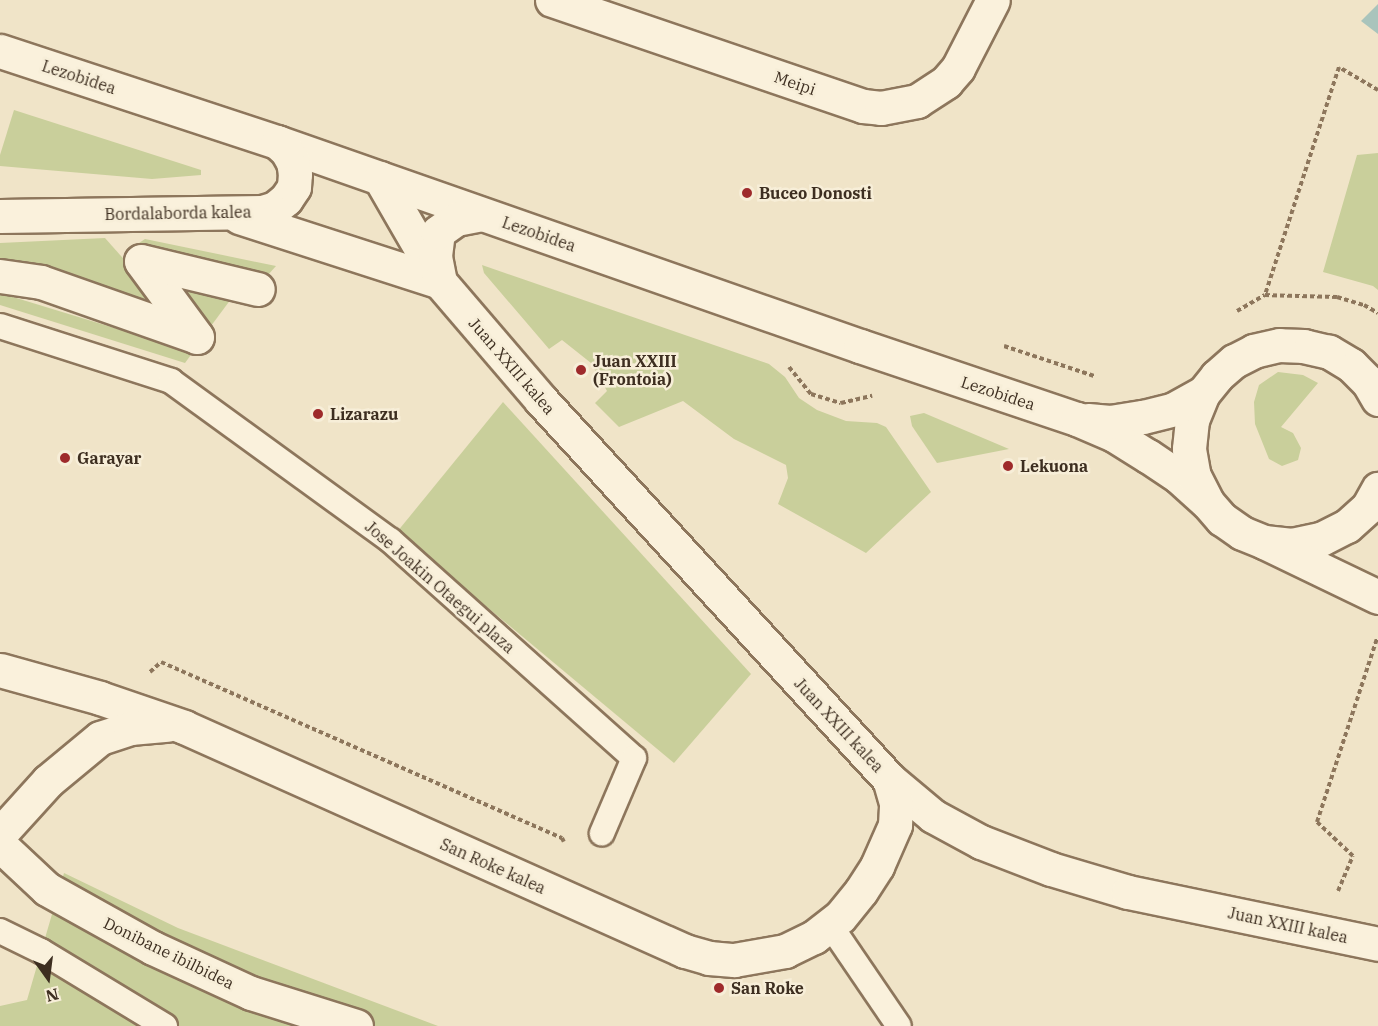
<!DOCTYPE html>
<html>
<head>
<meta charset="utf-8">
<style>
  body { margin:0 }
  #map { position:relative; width:1378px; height:1026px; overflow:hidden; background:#f0e4c8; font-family:"IBM Plex Serif",serif }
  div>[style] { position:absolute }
  .green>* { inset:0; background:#c9cf9b }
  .water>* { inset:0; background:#a9c4bc }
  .path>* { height:4px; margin-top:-2px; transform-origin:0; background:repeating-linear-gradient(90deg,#8d765c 0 4.5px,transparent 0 7.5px) }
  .roads { filter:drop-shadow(2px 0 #8d765c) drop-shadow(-2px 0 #8d765c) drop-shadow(0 2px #8d765c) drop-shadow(0 -2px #8d765c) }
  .lane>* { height:24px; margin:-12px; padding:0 12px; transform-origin:12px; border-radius:12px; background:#faf1dc }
  .street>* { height:33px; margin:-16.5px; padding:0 16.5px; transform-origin:16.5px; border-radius:16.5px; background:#faf1dc }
  .dots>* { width:16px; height:16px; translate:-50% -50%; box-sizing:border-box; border:3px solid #f7eed8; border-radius:50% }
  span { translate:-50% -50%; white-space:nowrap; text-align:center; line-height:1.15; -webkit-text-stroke:5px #f7eed8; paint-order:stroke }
  .street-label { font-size:16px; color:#3d2e20 }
  .poi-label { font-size:16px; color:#3d2e20; font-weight:700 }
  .left { translate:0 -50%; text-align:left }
  .north { position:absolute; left:18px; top:948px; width:60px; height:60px; -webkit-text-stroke:4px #f7eed8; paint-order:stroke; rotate:166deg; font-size:16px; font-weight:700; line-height:24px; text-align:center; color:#3d2e20 }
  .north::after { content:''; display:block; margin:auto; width:21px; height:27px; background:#3d2e20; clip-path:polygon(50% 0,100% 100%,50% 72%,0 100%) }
</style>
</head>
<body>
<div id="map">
  <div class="green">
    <i style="clip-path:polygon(14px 110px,201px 170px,201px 175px,152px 179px,0 166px,0 155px)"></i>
    <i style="clip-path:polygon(1378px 153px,1378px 290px,1373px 286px,1323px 272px,1357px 155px)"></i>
    <i style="clip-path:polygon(105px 238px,184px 327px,0 270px,0 243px)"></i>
    <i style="clip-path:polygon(145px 239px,276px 266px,267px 276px,136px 245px)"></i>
    <i style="clip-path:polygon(482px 265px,769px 364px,785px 377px,799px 398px,817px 410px,846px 421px,877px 423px,886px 427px,931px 492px,866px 553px,778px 504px,788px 478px,786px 465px,734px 439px,683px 401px,619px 427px,595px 403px,607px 391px,591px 363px,562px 340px,549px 349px,484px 273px)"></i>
    <i style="clip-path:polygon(161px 279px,234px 295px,208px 330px)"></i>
    <i style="clip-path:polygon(0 293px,193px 352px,185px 363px,0 305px)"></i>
    <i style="clip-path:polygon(1278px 372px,1303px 375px,1318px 383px,1281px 427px,1293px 433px,1301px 448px,1298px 460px,1282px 466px,1269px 459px,1255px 424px,1254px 402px,1259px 385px)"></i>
    <i style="clip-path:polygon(503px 402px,751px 674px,674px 763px,397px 532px)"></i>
    <i style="clip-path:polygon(924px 413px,1009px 449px,937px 463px,912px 426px,910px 416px)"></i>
    <i style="clip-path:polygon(64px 873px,178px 928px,438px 1026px,0 1026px,0 1006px,27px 1000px)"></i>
  </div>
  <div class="water">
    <i style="clip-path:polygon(1378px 4px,1378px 34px,1361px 21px)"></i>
  </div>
  <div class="path">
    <i style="left:1378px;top:90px;width:45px;rotate:-149.5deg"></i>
    <i style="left:1339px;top:67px;width:240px;rotate:108deg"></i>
    <i style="left:1265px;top:295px;width:72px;rotate:1.6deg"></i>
    <i style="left:1337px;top:297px;width:28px;rotate:17deg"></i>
    <i style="left:1364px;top:305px;width:16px;rotate:30deg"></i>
    <i style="left:1237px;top:311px;width:32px;rotate:-30deg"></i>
    <i style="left:1004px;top:346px;width:95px;rotate:18.4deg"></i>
    <i style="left:789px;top:367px;width:35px;rotate:51deg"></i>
    <i style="left:811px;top:394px;width:31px;rotate:17deg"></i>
    <i style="left:841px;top:403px;width:32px;rotate:-13deg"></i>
    <i style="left:150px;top:672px;width:15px;rotate:-42deg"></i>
    <i style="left:161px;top:662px;width:438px;rotate:23.7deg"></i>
    <i style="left:562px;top:838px;width:4px;rotate:63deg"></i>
    <i style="left:1338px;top:891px;width:38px;rotate:-67deg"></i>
    <i style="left:1353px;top:856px;width:50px;rotate:-136.6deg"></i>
    <i style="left:1317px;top:822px;width:194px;rotate:-71.9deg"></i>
  </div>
  <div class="roads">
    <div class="lane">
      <i style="left:0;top:326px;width:180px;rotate:17.8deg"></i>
      <i style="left:171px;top:381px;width:271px;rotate:36deg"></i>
      <i style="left:390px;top:540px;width:327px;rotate:41.8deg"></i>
      <i style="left:634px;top:758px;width:82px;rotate:113.1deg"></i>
      <i style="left:830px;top:925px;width:122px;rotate:55.7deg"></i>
      <i style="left:0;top:931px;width:46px;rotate:26deg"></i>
      <i style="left:41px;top:951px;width:145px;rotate:31.2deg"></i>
    </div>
    <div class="street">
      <i style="left:552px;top:0;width:329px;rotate:18.8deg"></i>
      <i style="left:863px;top:106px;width:18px;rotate:6deg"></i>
      <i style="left:881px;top:108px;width:37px;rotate:-11deg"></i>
      <i style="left:917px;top:101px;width:35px;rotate:-33deg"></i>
      <i style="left:946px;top:82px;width:18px;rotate:-49deg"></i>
      <i style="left:958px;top:68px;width:76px;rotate:-62.8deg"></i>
      <i style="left:0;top:51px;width:292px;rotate:18.2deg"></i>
      <i style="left:277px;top:142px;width:618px;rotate:19.29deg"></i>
      <i style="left:860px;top:346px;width:229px;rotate:18.6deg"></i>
      <i style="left:1077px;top:419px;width:40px;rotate:23.4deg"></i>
      <i style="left:1114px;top:435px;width:40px;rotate:32deg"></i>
      <i style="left:1148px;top:456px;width:37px;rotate:34deg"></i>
      <i style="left:1179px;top:477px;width:38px;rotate:42deg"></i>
      <i style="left:380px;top:178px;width:120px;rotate:60deg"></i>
      <i style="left:440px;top:282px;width:155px;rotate:49.4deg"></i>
      <i style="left:541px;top:400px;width:515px;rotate:47.44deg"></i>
      <i style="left:889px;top:779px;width:57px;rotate:40.1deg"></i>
      <i style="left:933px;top:816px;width:55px;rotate:28.4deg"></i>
      <i style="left:981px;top:842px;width:75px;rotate:21.1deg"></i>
      <i style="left:1051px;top:869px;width:80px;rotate:16.6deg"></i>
      <i style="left:1128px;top:892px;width:255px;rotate:11.7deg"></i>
      <i style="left:0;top:216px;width:262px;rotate:-0.9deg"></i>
      <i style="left:262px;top:212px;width:14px;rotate:-17deg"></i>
      <i style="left:275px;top:208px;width:14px;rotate:-39deg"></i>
      <i style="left:286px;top:199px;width:14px;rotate:-56deg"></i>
      <i style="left:294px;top:187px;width:13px;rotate:-86deg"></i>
      <i style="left:295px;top:174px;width:12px;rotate:-99deg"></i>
      <i style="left:293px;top:162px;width:13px;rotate:-119deg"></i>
      <i style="left:287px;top:151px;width:13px;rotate:-138deg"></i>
      <i style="left:239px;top:217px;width:211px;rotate:17.9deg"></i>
      <i style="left:0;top:276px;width:41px;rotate:8.3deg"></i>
      <i style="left:41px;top:282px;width:165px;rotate:19.4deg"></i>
      <i style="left:197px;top:337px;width:94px;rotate:-126.4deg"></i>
      <i style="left:141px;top:261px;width:120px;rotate:13.5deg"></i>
      <i style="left:439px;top:277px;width:21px;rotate:-101deg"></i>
      <i style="left:435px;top:256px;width:24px;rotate:-83deg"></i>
      <i style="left:438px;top:232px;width:22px;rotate:-36deg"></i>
      <i style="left:456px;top:219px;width:25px;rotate:-11deg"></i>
      <i style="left:1378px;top:399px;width:20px;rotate:-120deg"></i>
      <i style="left:1368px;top:382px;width:24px;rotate:-135deg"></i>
      <i style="left:1351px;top:365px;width:26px;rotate:-149deg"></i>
      <i style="left:1329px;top:352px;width:26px;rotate:-167deg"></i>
      <i style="left:1304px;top:346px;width:25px;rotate:-178deg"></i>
      <i style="left:1279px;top:345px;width:26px;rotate:167deg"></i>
      <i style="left:1254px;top:351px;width:22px;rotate:153deg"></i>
      <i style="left:1234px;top:361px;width:23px;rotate:139deg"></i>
      <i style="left:1217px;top:376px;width:22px;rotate:129deg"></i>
      <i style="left:1203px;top:393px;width:29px;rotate:112deg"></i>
      <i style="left:1192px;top:420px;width:29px;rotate:96deg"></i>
      <i style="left:1189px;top:449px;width:27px;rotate:80deg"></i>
      <i style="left:1194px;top:476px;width:29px;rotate:63deg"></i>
      <i style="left:1207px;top:502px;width:23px;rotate:49deg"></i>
      <i style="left:1222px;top:519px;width:24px;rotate:35deg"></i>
      <i style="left:1242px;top:533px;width:24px;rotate:22deg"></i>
      <i style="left:1264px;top:542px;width:28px;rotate:6deg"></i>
      <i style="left:1292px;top:545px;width:30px;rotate:-12deg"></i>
      <i style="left:1321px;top:539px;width:29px;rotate:-27deg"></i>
      <i style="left:1347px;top:526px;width:28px;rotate:-42deg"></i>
      <i style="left:1368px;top:507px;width:21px;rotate:-61deg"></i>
      <i style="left:1088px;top:420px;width:22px;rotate:5deg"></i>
      <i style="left:1110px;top:422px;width:33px;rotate:-9deg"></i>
      <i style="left:1143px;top:417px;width:32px;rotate:-14deg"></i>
      <i style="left:1174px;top:409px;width:33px;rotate:-29deg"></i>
      <i style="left:1268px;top:544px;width:122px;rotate:25.7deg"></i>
      <i style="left:0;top:670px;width:104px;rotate:15.6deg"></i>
      <i style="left:100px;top:698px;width:89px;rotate:19deg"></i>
      <i style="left:184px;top:727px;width:549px;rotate:24.09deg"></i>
      <i style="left:685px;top:951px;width:25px;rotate:16deg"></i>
      <i style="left:709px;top:958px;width:25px;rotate:5deg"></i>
      <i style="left:734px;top:960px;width:52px;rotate:-10deg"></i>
      <i style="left:785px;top:951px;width:32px;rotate:-26deg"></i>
      <i style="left:814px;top:937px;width:33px;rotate:-38deg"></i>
      <i style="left:840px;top:917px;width:33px;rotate:-51deg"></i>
      <i style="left:861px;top:891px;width:30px;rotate:-57deg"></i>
      <i style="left:877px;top:866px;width:45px;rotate:-66.3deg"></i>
      <i style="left:895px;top:825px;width:22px;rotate:-87deg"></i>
      <i style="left:896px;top:803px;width:25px;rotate:-106deg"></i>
      <i style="left:0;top:834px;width:72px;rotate:-47.8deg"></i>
      <i style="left:48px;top:781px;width:67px;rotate:-39.6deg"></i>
      <i style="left:100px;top:738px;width:32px;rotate:-18deg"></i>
      <i style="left:130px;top:728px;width:37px;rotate:-5deg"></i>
      <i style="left:0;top:845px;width:64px;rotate:43.1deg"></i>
      <i style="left:47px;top:889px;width:121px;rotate:29.1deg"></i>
      <i style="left:153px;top:948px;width:108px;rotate:24.7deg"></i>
      <i style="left:251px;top:993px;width:110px;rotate:17.4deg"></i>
    </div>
  </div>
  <div class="dots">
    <i style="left:747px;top:193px;background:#9e2a2b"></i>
    <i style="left:581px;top:370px;background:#9e2a2b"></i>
    <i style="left:318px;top:414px;background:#9e2a2b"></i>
    <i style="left:65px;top:458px;background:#9e2a2b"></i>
    <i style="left:1008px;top:466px;background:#9e2a2b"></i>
    <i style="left:719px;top:988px;background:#9e2a2b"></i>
  </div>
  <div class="street-label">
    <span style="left:79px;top:77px;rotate:18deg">Lezobidea</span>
    <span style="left:795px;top:83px;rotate:19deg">Meipi</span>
    <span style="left:178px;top:213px;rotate:-1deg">Bordalaborda kalea</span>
    <span style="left:539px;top:234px;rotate:19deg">Lezobidea</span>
    <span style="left:512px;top:366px;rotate:49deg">Juan XXIII kalea</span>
    <span style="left:998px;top:393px;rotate:18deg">Lezobidea</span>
    <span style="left:440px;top:587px;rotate:41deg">Jose Joakin Otaegui plaza</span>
    <span style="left:839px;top:725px;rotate:47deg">Juan XXIII kalea</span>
    <span style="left:493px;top:866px;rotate:24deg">San Roke kalea</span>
    <span style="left:1288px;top:925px;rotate:12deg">Juan XXIII kalea</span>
    <span style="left:169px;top:953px;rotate:26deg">Donibane ibilbidea</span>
  </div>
  <div class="poi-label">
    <span class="left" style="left:759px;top:193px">Buceo Donosti</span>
    <span class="left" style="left:593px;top:370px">Juan XXIII<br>(Frontoia)</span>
    <span class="left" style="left:330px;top:414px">Lizarazu</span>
    <span class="left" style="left:77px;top:458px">Garayar</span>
    <span class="left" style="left:1020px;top:466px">Lekuona</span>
    <span class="left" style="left:731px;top:988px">San Roke</span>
  </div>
  <div class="north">N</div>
</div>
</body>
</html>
